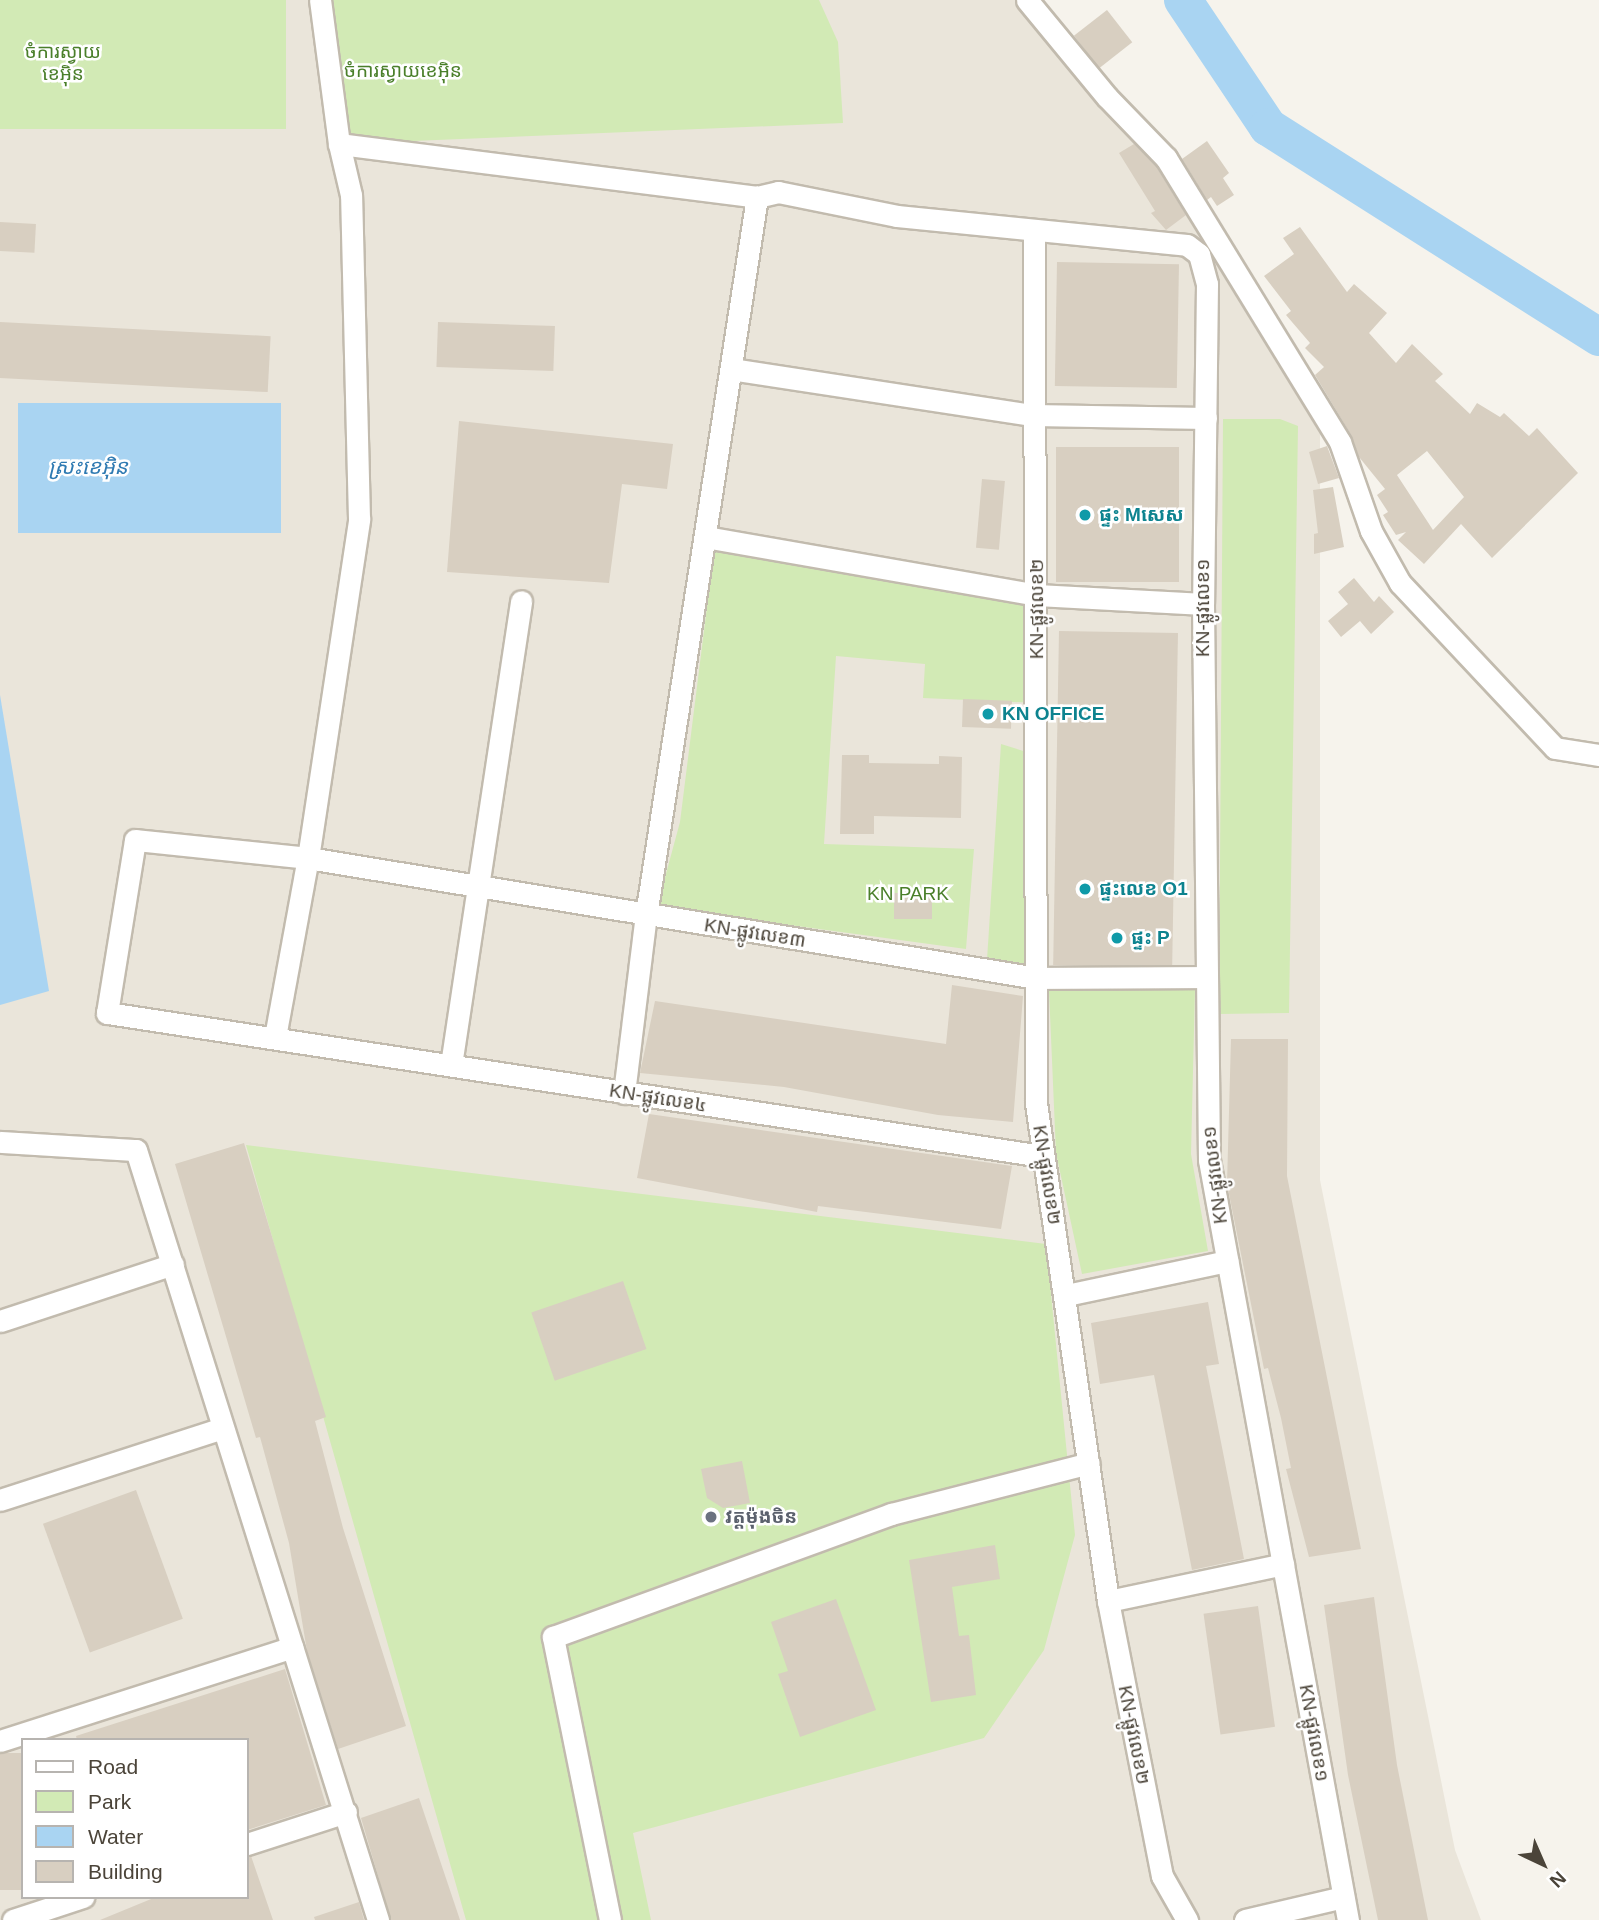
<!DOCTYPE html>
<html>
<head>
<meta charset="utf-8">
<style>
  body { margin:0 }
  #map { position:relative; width:1599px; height:1920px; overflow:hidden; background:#f6f3ec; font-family:Helvetica,"Noto Sans Khmer",sans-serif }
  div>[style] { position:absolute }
  .residential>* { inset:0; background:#eae5da }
  .green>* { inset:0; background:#d2eab5; transform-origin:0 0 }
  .water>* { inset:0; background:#a9d4f2; transform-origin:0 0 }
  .river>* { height:38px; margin:-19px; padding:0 19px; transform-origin:19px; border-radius:19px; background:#a9d4f2 }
  .building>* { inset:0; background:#d8cfc1; transform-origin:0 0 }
  .roads { filter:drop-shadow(2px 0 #c2bbae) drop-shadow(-2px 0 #c2bbae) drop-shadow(0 2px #c2bbae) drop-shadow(0 -2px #c2bbae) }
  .minor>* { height:21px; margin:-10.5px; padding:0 10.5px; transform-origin:10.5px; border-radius:10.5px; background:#fff }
  .dots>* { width:19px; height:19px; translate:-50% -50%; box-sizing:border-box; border:4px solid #fff; border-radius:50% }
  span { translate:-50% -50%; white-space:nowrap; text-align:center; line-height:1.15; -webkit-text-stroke:5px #fff; paint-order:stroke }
  .park-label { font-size:19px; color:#4a7f2a }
  .culture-label { font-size:19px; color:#0d838f; font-weight:700 }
  .left { translate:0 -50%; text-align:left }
  .street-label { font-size:19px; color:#4b4439 }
  .worship-label { font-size:19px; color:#5b616d; font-weight:700 }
  .water-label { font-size:21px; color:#2e7ab2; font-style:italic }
  .legend { position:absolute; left:21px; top:1738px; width:228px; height:161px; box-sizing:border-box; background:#fff; border:2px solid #b7b4b0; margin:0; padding:9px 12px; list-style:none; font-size:21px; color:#4b4439 }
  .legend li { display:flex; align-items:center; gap:14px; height:35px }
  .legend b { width:35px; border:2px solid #b7b4b0 }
  .north { position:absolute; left:1508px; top:1829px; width:70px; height:70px; -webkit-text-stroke:5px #fff; paint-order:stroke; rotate:136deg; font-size:19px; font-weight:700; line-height:28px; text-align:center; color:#4b4439 }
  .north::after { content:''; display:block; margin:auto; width:24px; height:32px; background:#4b4439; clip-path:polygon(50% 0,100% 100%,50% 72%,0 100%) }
</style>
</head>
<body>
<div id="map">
  <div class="residential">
    <i style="clip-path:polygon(evenodd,0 0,1032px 0,1166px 158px,1320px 405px,1320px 1180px,1455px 1850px,1481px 1920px,0 1920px,0 0,23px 1740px,247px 1740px,247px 1897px,23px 1897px,23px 1740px)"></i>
  </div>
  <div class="green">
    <i style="left:0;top:0;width:286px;height:129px"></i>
    <i style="clip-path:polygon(323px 0,819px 0,838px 42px,843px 123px,339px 144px)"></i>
    <i style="clip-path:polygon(1223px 419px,1280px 419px,1298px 426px,1289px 1013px,1219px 1014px)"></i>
    <i style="clip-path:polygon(714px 551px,1033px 600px,1037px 703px,923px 698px,925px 664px,836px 656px,824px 844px,974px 849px,966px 949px,657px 907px,680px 822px)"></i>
    <i style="clip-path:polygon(1001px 744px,1033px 754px,1030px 967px,987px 960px)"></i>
    <i style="clip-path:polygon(1195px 989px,1191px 1154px,1208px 1251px,1082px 1274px,1056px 1153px,1049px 991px)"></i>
    <i style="clip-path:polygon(246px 1145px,1046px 1244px,1075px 1535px,1044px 1650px,984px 1738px,633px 1833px,651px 1920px,466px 1920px)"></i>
  </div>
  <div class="water">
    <i style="left:18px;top:403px;width:263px;height:130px"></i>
    <i style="clip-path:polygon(0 695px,49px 991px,0 1005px)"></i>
  </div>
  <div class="river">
    <i style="left:1183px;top:0;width:153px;rotate:56.2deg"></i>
    <i style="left:1268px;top:127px;width:392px;rotate:32.4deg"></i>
  </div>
  <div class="building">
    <i style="left:1107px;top:10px;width:41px;height:42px;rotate:52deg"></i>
    <i style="clip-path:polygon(1207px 141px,1229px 173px,1223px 178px,1234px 195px,1217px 206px,1211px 197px,1207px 200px,1182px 159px)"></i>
    <i style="clip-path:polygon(1134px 144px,1156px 166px,1186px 215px,1166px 230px,1151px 213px,1155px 211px,1119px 153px)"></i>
    <i style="left:0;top:222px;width:36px;height:29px;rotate:3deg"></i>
    <i style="clip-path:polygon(evenodd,1300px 227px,1347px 292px,1354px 284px,1387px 313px,1369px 333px,1396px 363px,1412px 344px,1443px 374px,1435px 381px,1470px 414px,1477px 403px,1500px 417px,1504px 413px,1529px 436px,1537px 428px,1578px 473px,1492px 558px,1461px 524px,1424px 564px,1398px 540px,1406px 532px,1396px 535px,1383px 515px,1388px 512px,1377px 495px,1385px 489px,1359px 457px,1351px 435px,1315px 375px,1324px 367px,1305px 348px,1310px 343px,1286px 315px,1291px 311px,1264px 276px,1294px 254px,1283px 238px,1300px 227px,1427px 451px,1464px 497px,1433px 530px,1397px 475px,1427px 451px)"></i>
    <i style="left:1057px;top:262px;width:122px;height:124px;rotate:1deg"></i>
    <i style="left:0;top:322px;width:271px;height:56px;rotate:3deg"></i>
    <i style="left:438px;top:322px;width:117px;height:45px;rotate:2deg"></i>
    <i style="clip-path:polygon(459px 421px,673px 444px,667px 489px,622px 484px,609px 583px,447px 572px)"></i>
    <i style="clip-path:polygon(1327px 446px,1339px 478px,1318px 484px,1309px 452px)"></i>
    <i style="left:1179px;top:447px;width:135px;height:123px;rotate:90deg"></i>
    <i style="left:982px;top:479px;width:23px;height:69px;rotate:5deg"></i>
    <i style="clip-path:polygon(1333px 487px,1344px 547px,1314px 554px,1314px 534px,1318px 533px,1313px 490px)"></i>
    <i style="clip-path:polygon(1354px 578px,1374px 602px,1379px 596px,1394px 612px,1371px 634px,1360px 621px,1341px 637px,1328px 621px,1348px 604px,1338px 592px)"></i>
    <i style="left:1059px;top:631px;width:119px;height:334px;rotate:1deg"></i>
    <i style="left:963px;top:699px;width:49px;height:28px;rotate:2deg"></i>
    <i style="clip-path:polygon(842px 755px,869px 755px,869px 763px,939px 764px,939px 756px,962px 757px,961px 818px,874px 816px,874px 834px,840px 834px)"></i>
    <i style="left:894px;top:893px;width:38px;height:26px"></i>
    <i style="clip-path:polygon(952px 985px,1023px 996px,1013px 1122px,938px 1115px,784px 1087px,640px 1073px,655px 1001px,946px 1044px)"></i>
    <i style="clip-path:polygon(1231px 1039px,1288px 1039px,1287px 1176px,1361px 1549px,1309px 1557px,1286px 1469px,1291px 1468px,1281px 1418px,1268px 1368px,1264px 1369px,1227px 1184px)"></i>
    <i style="clip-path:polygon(649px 1114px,1012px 1166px,1001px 1229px,818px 1206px,817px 1212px,637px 1178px)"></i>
    <i style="clip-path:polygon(244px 1143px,326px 1417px,315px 1421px,343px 1528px,406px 1726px,338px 1749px,307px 1651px,289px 1543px,260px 1437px,256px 1438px,175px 1164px)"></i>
    <i style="left:623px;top:1281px;width:72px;height:97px;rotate:71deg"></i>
    <i style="clip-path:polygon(1208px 1302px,1219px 1364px,1206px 1366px,1244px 1559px,1192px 1570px,1154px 1375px,1100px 1384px,1091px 1323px)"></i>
    <i style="clip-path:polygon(742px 1461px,750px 1503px,723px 1508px,707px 1498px,701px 1469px)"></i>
    <i style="left:136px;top:1490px;width:137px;height:99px;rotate:70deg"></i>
    <i style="clip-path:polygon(995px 1545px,1000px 1579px,952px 1587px,959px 1636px,969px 1635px,976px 1695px,931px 1702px,909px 1560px)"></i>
    <i style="clip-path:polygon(1374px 1597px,1397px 1765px,1428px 1920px,1378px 1920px,1348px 1775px,1324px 1605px)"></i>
    <i style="clip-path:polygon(836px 1599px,876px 1710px,800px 1737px,778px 1674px,788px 1671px,771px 1622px)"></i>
    <i style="left:1258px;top:1606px;width:122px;height:55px;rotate:82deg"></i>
    <i style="clip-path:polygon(285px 1669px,326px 1805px,247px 1830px,247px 1740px,77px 1740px,76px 1736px)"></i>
    <i style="left:23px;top:1753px;width:137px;height:24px;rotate:90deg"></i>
    <i style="clip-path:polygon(419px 1798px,460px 1920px,391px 1920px,361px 1818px)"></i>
    <i style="clip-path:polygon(251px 1856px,273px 1920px,100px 1920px,156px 1897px,247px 1897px,247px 1857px)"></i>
    <i style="clip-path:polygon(359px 1902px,364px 1920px,315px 1920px,314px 1917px)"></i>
  </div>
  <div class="roads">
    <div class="minor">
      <i style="left:1027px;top:0;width:126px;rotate:50.5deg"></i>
      <i style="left:1107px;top:97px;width:85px;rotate:46deg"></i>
      <i style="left:1166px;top:158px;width:333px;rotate:58.5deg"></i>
      <i style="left:1340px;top:442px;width:94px;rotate:70.8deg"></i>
      <i style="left:1371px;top:531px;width:60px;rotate:60.9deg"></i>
      <i style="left:1400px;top:583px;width:226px;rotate:46.8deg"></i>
      <i style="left:1555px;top:748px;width:45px;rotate:9deg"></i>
      <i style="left:339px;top:144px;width:421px;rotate:7.2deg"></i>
      <i style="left:1034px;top:230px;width:873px;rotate:89.87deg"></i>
      <i style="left:1036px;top:1103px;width:503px;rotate:81.77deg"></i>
      <i style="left:1108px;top:1601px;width:280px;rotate:78.9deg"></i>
      <i style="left:1162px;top:1876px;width:51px;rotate:60.4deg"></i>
      <i style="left:731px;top:369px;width:305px;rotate:8.7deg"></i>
      <i style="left:1033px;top:415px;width:173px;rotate:1deg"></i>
      <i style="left:705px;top:537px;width:338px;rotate:9.9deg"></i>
      <i style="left:1038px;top:595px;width:165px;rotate:3.1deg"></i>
      <i style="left:275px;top:1037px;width:182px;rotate:-79.6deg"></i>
      <i style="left:308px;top:858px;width:343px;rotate:-81.4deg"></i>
      <i style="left:359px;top:519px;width:324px;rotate:-91.4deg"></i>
      <i style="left:351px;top:195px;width:52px;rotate:-103.2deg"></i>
      <i style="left:339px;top:144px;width:145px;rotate:-97.5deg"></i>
      <i style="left:451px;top:1065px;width:469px;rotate:-81.4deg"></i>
      <i style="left:624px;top:1093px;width:179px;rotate:-83deg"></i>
      <i style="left:646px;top:915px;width:727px;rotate:-81.21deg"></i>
      <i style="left:757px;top:197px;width:22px;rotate:-13deg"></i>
      <i style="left:778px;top:192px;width:121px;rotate:11.4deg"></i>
      <i style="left:897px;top:216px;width:291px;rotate:5.7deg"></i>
      <i style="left:1187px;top:245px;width:15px;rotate:37deg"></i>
      <i style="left:1199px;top:254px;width:31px;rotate:75deg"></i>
      <i style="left:1207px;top:284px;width:320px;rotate:90.7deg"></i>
      <i style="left:1203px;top:604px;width:556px;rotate:89.38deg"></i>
      <i style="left:1209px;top:1160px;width:773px;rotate:79.64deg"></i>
      <i style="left:0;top:1142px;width:136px;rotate:3.4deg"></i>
      <i style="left:136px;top:1150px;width:807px;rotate:72.55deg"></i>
      <i style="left:1042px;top:1156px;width:946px;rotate:-171.3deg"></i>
      <i style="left:107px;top:1013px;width:175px;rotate:-80.8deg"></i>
      <i style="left:135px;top:840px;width:174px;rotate:5.9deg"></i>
      <i style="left:308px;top:858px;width:739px;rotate:9.35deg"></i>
      <i style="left:1037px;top:978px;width:168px;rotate:-0.3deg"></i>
      <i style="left:1066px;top:1295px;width:165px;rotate:-11.9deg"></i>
      <i style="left:0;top:1321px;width:182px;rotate:-18.2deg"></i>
      <i style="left:0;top:1500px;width:234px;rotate:-17.9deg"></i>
      <i style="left:1108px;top:1601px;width:179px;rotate:-11.9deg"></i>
      <i style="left:0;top:1741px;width:307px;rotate:-17.8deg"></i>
      <i style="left:247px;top:1844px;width:104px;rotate:-17.9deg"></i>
      <i style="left:13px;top:1920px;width:74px;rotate:-18.2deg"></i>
      <i style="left:610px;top:1920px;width:289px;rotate:-101.4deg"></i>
      <i style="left:553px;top:1637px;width:360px;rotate:-20deg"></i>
      <i style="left:891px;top:1514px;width:204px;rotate:-14.4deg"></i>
      <i style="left:1245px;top:1920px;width:101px;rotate:-13.2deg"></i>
    </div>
  </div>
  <div class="dots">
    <i style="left:1085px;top:515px;background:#0f9aa8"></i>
    <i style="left:988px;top:714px;background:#0f9aa8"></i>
    <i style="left:1085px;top:889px;background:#0f9aa8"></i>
    <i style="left:1117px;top:938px;background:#0f9aa8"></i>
    <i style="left:711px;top:1517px;background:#6b7280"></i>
  </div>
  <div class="park-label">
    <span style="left:63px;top:63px">ចំការស្វាយ<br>ខេអ៊ិន</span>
    <span style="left:403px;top:71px">ចំការស្វាយខេអ៊ិន</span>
    <span style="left:908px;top:894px">KN PARK</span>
  </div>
  <div class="culture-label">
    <span class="left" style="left:1099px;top:515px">ផ្ទះ Mសេស</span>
    <span class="left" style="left:1002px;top:714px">KN OFFICE</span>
    <span class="left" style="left:1099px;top:889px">ផ្ទះលេខ O1</span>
    <span class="left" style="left:1131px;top:938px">ផ្ទះ P</span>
  </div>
  <div class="street-label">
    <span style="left:1203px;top:608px;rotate:-90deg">KN-ផ្លូវលេខ១</span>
    <span style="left:1037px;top:609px;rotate:-90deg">KN-ផ្លូវលេខ២</span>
    <span style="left:755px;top:933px;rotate:9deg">KN-ផ្លូវលេខ៣</span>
    <span style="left:658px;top:1098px;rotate:9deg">KN-ផ្លូវលេខ៤</span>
    <span style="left:1047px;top:1175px;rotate:81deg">KN-ផ្លូវលេខ២</span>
    <span style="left:1215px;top:1175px;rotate:-97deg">KN-ផ្លូវលេខ១</span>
    <span style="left:1314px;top:1733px;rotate:80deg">KN-ផ្លូវលេខ១</span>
    <span style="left:1134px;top:1735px;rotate:79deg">KN-ផ្លូវលេខ២</span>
  </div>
  <div class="worship-label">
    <span class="left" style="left:725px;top:1517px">វត្តម៉ុងចិន</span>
  </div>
  <div class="water-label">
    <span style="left:88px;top:467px">ស្រះខេអ៊ិន</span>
  </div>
  <ul class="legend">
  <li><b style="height:9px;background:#fff"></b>Road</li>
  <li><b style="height:19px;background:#d2eab5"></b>Park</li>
  <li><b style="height:19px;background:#a9d4f2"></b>Water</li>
  <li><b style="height:19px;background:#d8cfc1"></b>Building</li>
  </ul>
  <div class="north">N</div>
</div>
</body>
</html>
